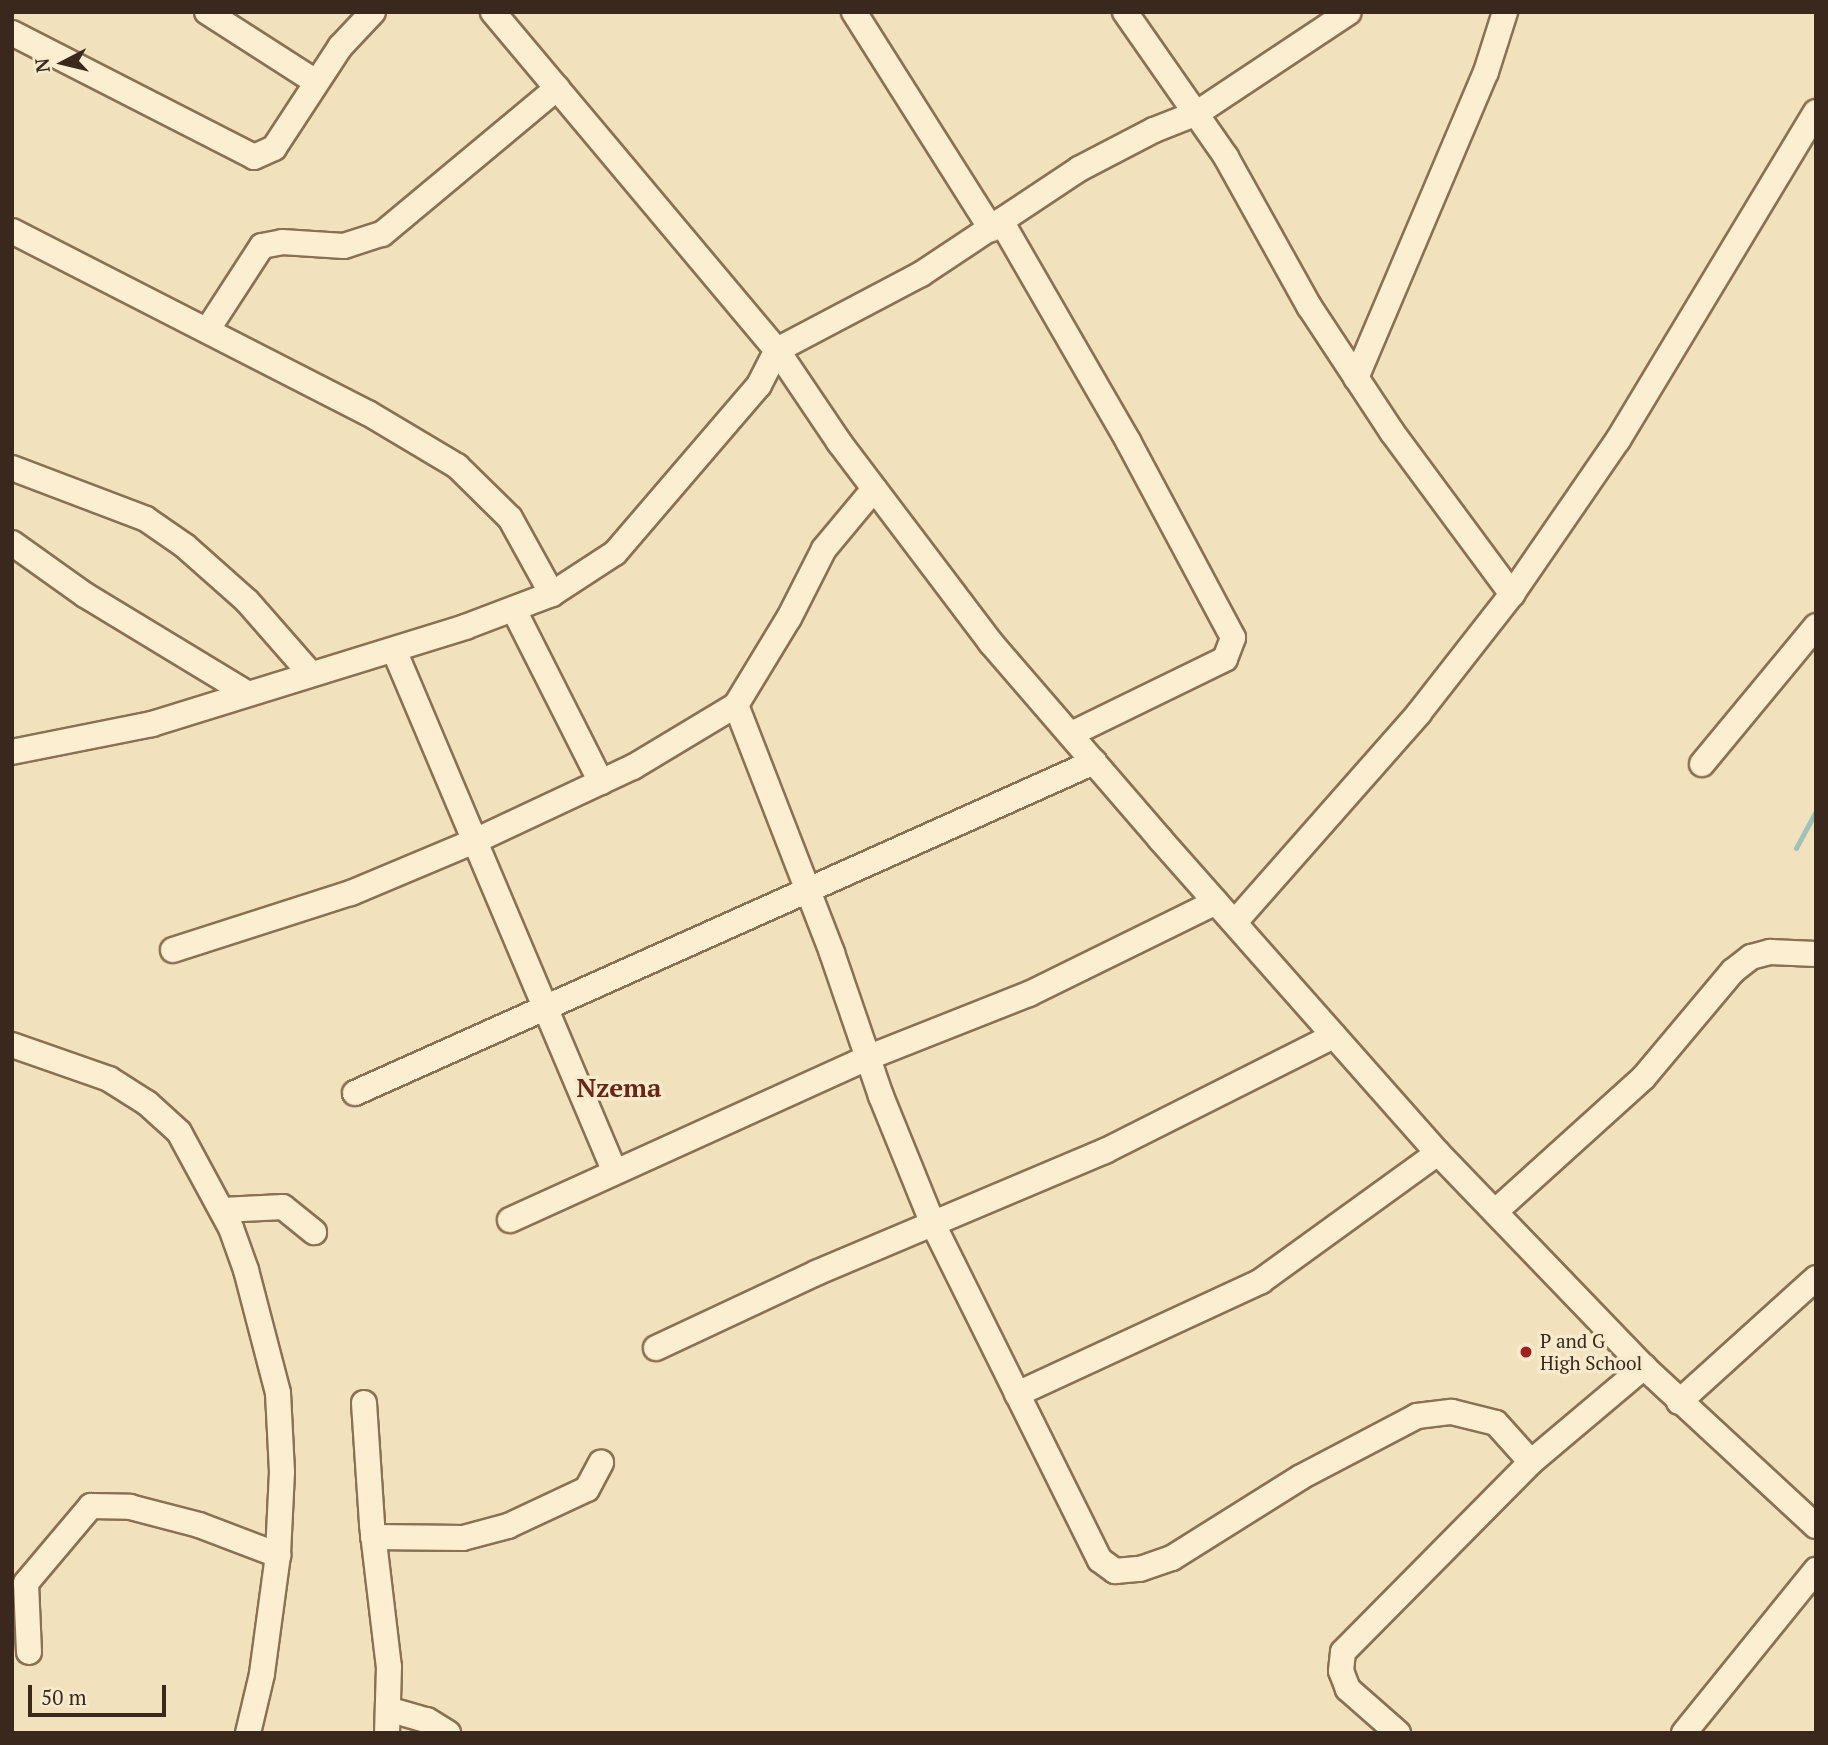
<!DOCTYPE html>
<html>
<head>
<meta charset="utf-8">
<style>
  body { margin:0 }
  #map { position:relative; width:1828px; height:1745px; overflow:hidden; background:#f2e1bd; font-family:"PT Serif",serif }
  div>[style] { position:absolute }
  .stream>* { height:5px; margin:-2.5px; padding:0 2.5px; transform-origin:2.5px; border-radius:2.5px; background:#a1c2b8 }
  .roads { filter:drop-shadow(2px 0 #8b7054) drop-shadow(-2px 0 #8b7054) drop-shadow(0 2px #8b7054) drop-shadow(0 -2px #8b7054) }
  .minor>* { height:24px; margin:-12px; padding:0 12px; transform-origin:12px; border-radius:12px; background:#fceed0 }
  .dots>* { width:19px; height:19px; translate:-50% -50%; box-sizing:border-box; border:4px solid #f8ebcd; border-radius:50% }
  span { translate:-50% -50%; white-space:nowrap; text-align:center; line-height:1.15; -webkit-text-stroke:7px #f8ebcd; paint-order:stroke }
  .poi-label { font-size:19px; color:#39281b }
  .left { translate:0 -50%; text-align:left }
  .district-label { font-size:26px; color:#692616; font-weight:700 }
  .frame { position:absolute; inset:0; border:14px solid #39281b; pointer-events:none }
  .north { position:absolute; left:28px; top:28px; width:70px; height:70px; -webkit-text-stroke:5px #f8ebcd; paint-order:stroke; rotate:263deg; font-size:19px; font-weight:700; line-height:28px; text-align:center; color:#39281b }
  .north::after { content:''; display:block; margin:auto; width:24px; height:32px; background:#39281b; clip-path:polygon(50% 0,100% 100%,50% 72%,0 100%) }
  .scale { position:absolute; left:28px; top:1685px; width:138px; height:32px; box-sizing:border-box; border:4px solid #39281b; border-top:0; padding-left:9px; font-size:21px; line-height:24px; white-space:nowrap; color:#39281b; -webkit-text-stroke:5px #f8ebcd; paint-order:stroke }
</style>
</head>
<body>
<div id="map">
  <div class="stream">
    <i style="left:1796px;top:848px;width:42px;rotate:-61.6deg"></i>
  </div>
  <div class="roads">
    <div class="minor">
      <i style="left:207px;top:12px;width:130px;rotate:32.7deg"></i>
      <i style="left:493px;top:12px;width:441px;rotate:50deg"></i>
      <i style="left:777px;top:350px;width:111px;rotate:56deg"></i>
      <i style="left:839px;top:442px;width:252px;rotate:52.9deg"></i>
      <i style="left:991px;top:643px;width:259px;rotate:49.2deg"></i>
      <i style="left:1160px;top:839px;width:419px;rotate:48.5deg"></i>
      <i style="left:1438px;top:1153px;width:297px;rotate:46.1deg"></i>
      <i style="left:1644px;top:1367px;width:234px;rotate:42.8deg"></i>
      <i style="left:854px;top:12px;width:257px;rotate:57.7deg"></i>
      <i style="left:1125px;top:12px;width:177px;rotate:55.1deg"></i>
      <i style="left:1226px;top:157px;width:171px;rotate:60.9deg"></i>
      <i style="left:1309px;top:306px;width:151px;rotate:56.6deg"></i>
      <i style="left:1392px;top:432px;width:202px;rotate:53.5deg"></i>
      <i style="left:12px;top:33px;width:272px;rotate:27.1deg"></i>
      <i style="left:254px;top:157px;width:22px;rotate:-24deg"></i>
      <i style="left:274px;top:148px;width:121px;rotate:-56.8deg"></i>
      <i style="left:340px;top:47px;width:48px;rotate:-46.7deg"></i>
      <i style="left:1001px;top:221px;width:254px;rotate:60deg"></i>
      <i style="left:1128px;top:441px;width:223px;rotate:61.9deg"></i>
      <i style="left:1233px;top:638px;width:22px;rotate:111deg"></i>
      <i style="left:1225px;top:659px;width:171px;rotate:154deg"></i>
      <i style="left:12px;top:231px;width:400px;rotate:27.1deg"></i>
      <i style="left:368px;top:413px;width:104px;rotate:30.8deg"></i>
      <i style="left:457px;top:466px;width:74px;rotate:44.5deg"></i>
      <i style="left:510px;top:518px;width:87px;rotate:61.1deg"></i>
      <i style="left:208px;top:329px;width:99px;rotate:-57deg"></i>
      <i style="left:262px;top:246px;width:20px;rotate:-11deg"></i>
      <i style="left:282px;top:242px;width:62px;rotate:3.7deg"></i>
      <i style="left:344px;top:246px;width:40px;rotate:-18deg"></i>
      <i style="left:382px;top:234px;width:228px;rotate:-39.8deg"></i>
      <i style="left:1356px;top:378px;width:332px;rotate:-67deg"></i>
      <i style="left:1486px;top:72px;width:63px;rotate:-72.4deg"></i>
      <i style="left:12px;top:468px;width:143px;rotate:20.8deg"></i>
      <i style="left:146px;top:519px;width:47px;rotate:34.7deg"></i>
      <i style="left:185px;top:546px;width:83px;rotate:41.6deg"></i>
      <i style="left:247px;top:601px;width:96px;rotate:48.8deg"></i>
      <i style="left:12px;top:543px;width:90px;rotate:35.5deg"></i>
      <i style="left:85px;top:595px;width:189px;rotate:31.2deg"></i>
      <i style="left:514px;top:610px;width:193px;rotate:63.2deg"></i>
      <i style="left:394px;top:650px;width:565px;rotate:67.07deg"></i>
      <i style="left:736px;top:705px;width:266px;rotate:68.8deg"></i>
      <i style="left:832px;top:953px;width:151px;rotate:71.1deg"></i>
      <i style="left:881px;top:1096px;width:138px;rotate:67.9deg"></i>
      <i style="left:933px;top:1224px;width:375px;rotate:63.6deg"></i>
      <i style="left:1100px;top:1560px;width:19px;rotate:36deg"></i>
      <i style="left:1115px;top:1571px;width:25px;rotate:-5deg"></i>
      <i style="left:1140px;top:1569px;width:34px;rotate:-19deg"></i>
      <i style="left:1172px;top:1558px;width:152px;rotate:-32.1deg"></i>
      <i style="left:1301px;top:1477px;width:131px;rotate:-27.7deg"></i>
      <i style="left:1417px;top:1416px;width:35px;rotate:-7deg"></i>
      <i style="left:1452px;top:1412px;width:45px;rotate:14deg"></i>
      <i style="left:1496px;top:1423px;width:52px;rotate:48.1deg"></i>
      <i style="left:12px;top:752px;width:143px;rotate:-11.3deg"></i>
      <i style="left:152px;top:724px;width:328px;rotate:-17.2deg"></i>
      <i style="left:465px;top:627px;width:93px;rotate:-20.8deg"></i>
      <i style="left:552px;top:594px;width:75px;rotate:-33.1deg"></i>
      <i style="left:615px;top:553px;width:221px;rotate:-49.4deg"></i>
      <i style="left:759px;top:385px;width:39px;rotate:-63deg"></i>
      <i style="left:777px;top:350px;width:163px;rotate:-27.8deg"></i>
      <i style="left:921px;top:274px;width:190px;rotate:-33.6deg"></i>
      <i style="left:1079px;top:169px;width:85px;rotate:-27.5deg"></i>
      <i style="left:1154px;top:130px;width:46px;rotate:-21.6deg"></i>
      <i style="left:1197px;top:113px;width:182px;rotate:-33.6deg"></i>
      <i style="left:1702px;top:764px;width:179px;rotate:-50.4deg"></i>
      <i style="left:1235px;top:922px;width:278px;rotate:-48.6deg"></i>
      <i style="left:1419px;top:713px;width:151px;rotate:-52deg"></i>
      <i style="left:1512px;top:594px;width:187px;rotate:-55.5deg"></i>
      <i style="left:1618px;top:440px;width:383px;rotate:-58.9deg"></i>
      <i style="left:173px;top:950px;width:187px;rotate:-17.8deg"></i>
      <i style="left:351px;top:893px;width:137px;rotate:-22.8deg"></i>
      <i style="left:477px;top:840px;width:172px;rotate:-25.1deg"></i>
      <i style="left:633px;top:767px;width:120px;rotate:-31deg"></i>
      <i style="left:736px;top:705px;width:102px;rotate:-58.7deg"></i>
      <i style="left:789px;top:618px;width:77px;rotate:-63.1deg"></i>
      <i style="left:824px;top:549px;width:78px;rotate:-50.2deg"></i>
      <i style="left:12px;top:1045px;width:103px;rotate:19.3deg"></i>
      <i style="left:109px;top:1079px;width:45px;rotate:32.3deg"></i>
      <i style="left:147px;top:1103px;width:43px;rotate:42.2deg"></i>
      <i style="left:179px;top:1132px;width:109px;rotate:61.6deg"></i>
      <i style="left:231px;top:1228px;width:45px;rotate:70.3deg"></i>
      <i style="left:246px;top:1270px;width:127px;rotate:75.4deg"></i>
      <i style="left:278px;top:1393px;width:79px;rotate:87.1deg"></i>
      <i style="left:282px;top:1472px;width:83px;rotate:92.8deg"></i>
      <i style="left:278px;top:1555px;width:120px;rotate:97.7deg"></i>
      <i style="left:262px;top:1674px;width:61px;rotate:103.3deg"></i>
      <i style="left:355px;top:1093px;width:810px;rotate:-24.13deg"></i>
      <i style="left:222px;top:1210px;width:61px;rotate:-2.8deg"></i>
      <i style="left:283px;top:1207px;width:40px;rotate:39deg"></i>
      <i style="left:1497px;top:1210px;width:198px;rotate:-42.1deg"></i>
      <i style="left:1644px;top:1077px;width:138px;rotate:-50deg"></i>
      <i style="left:1733px;top:971px;width:23px;rotate:-38deg"></i>
      <i style="left:1751px;top:957px;width:20px;rotate:-15deg"></i>
      <i style="left:1770px;top:952px;width:46px;rotate:2.5deg"></i>
      <i style="left:510px;top:1220px;width:392px;rotate:-24.4deg"></i>
      <i style="left:867px;top:1058px;width:174px;rotate:-21.6deg"></i>
      <i style="left:1029px;top:994px;width:208px;rotate:-26.2deg"></i>
      <i style="left:656px;top:1348px;width:177px;rotate:-25.1deg"></i>
      <i style="left:816px;top:1273px;width:314px;rotate:-22.9deg"></i>
      <i style="left:1105px;top:1151px;width:256px;rotate:-26.7deg"></i>
      <i style="left:1017px;top:1394px;width:269px;rotate:-24.8deg"></i>
      <i style="left:1261px;top:1281px;width:218px;rotate:-35.9deg"></i>
      <i style="left:1679px;top:1402px;width:185px;rotate:-42.1deg"></i>
      <i style="left:364px;top:1403px;width:122px;rotate:86.2deg"></i>
      <i style="left:372px;top:1525px;width:143px;rotate:83.2deg"></i>
      <i style="left:389px;top:1667px;width:66px;rotate:91.7deg"></i>
      <i style="left:373px;top:1537px;width:90px;rotate:0.6deg"></i>
      <i style="left:463px;top:1538px;width:47px;rotate:-14.9deg"></i>
      <i style="left:508px;top:1526px;width:87px;rotate:-25.1deg"></i>
      <i style="left:587px;top:1489px;width:30px;rotate:-62deg"></i>
      <i style="left:29px;top:1652px;width:69px;rotate:-92.5deg"></i>
      <i style="left:26px;top:1583px;width:101px;rotate:-49.8deg"></i>
      <i style="left:91px;top:1506px;width:39px;rotate:1deg"></i>
      <i style="left:130px;top:1507px;width:71px;rotate:14.6deg"></i>
      <i style="left:199px;top:1525px;width:85px;rotate:20.8deg"></i>
      <i style="left:391px;top:1710px;width:37px;rotate:16deg"></i>
      <i style="left:427px;top:1720px;width:25px;rotate:32deg"></i>
      <i style="left:1398px;top:1733px;width:67px;rotate:-138.7deg"></i>
      <i style="left:1348px;top:1689px;width:19px;rotate:-111deg"></i>
      <i style="left:1341px;top:1671px;width:19px;rotate:-84deg"></i>
      <i style="left:1343px;top:1652px;width:267px;rotate:-45.3deg"></i>
      <i style="left:1531px;top:1462px;width:148px;rotate:-40.1deg"></i>
      <i style="left:1684px;top:1733px;width:210px;rotate:-51deg"></i>
    </div>
  </div>
  <div class="dots">
    <i style="left:1526px;top:1352px;background:#9f1f23"></i>
  </div>
  <div class="poi-label">
    <span class="left" style="left:1540px;top:1352px">P and G<br>High School</span>
  </div>
  <div class="district-label">
    <span style="left:619px;top:1088px">Nzema</span>
  </div>
  <div class="frame"></div>
  <div class="north">N</div>
  <div class="scale">50 m</div>
</div>
</body>
</html>
